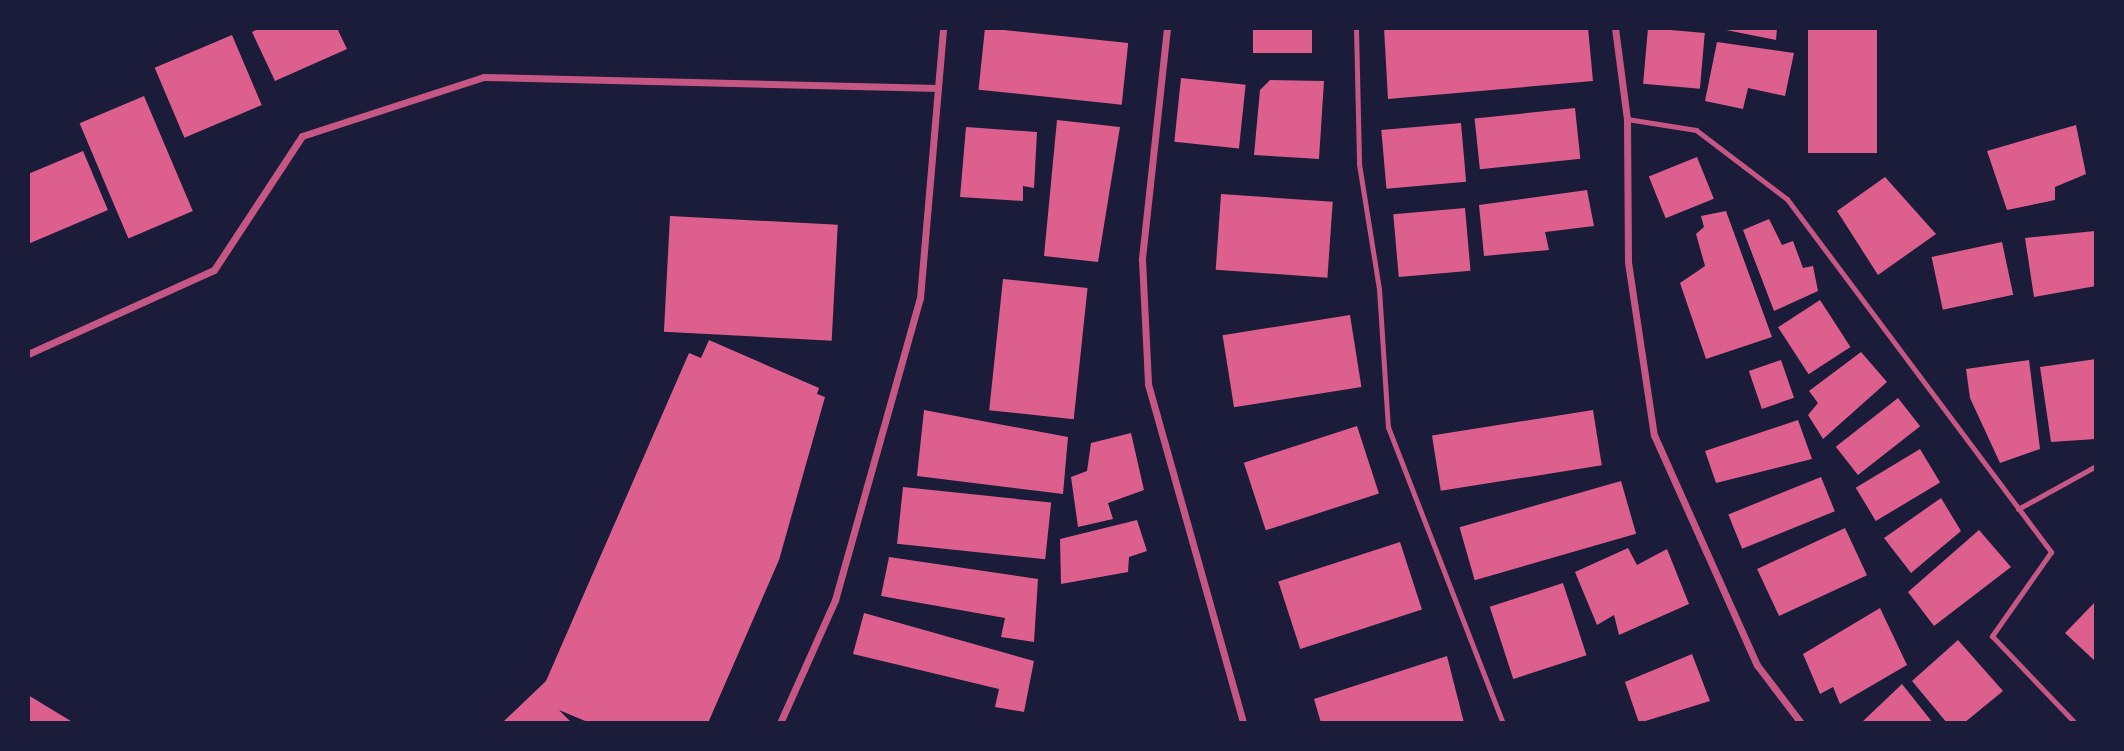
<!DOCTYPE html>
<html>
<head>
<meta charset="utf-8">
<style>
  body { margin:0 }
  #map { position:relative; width:2124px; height:751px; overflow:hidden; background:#1b1b3a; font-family:Ubuntu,sans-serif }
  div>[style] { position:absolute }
  .building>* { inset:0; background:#dd5f8e; transform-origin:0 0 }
  .service>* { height:5px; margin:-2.5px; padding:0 2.5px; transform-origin:2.5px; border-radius:2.5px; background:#c65784 }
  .minor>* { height:7px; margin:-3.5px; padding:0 3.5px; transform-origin:3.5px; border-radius:3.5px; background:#c65784 }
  span { translate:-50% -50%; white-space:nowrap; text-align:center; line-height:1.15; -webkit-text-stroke:5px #1b1b3a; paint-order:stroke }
  .frame { position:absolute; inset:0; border:30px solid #1b1b3a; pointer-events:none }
</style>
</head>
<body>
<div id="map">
  <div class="building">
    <i style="clip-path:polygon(260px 28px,337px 28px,347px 49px,275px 81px,252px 32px)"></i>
    <i style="left:985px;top:28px;width:144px;height:62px;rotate:6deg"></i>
    <i style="left:1253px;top:28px;width:59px;height:25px"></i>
    <i style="clip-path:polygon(1384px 28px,1588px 28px,1593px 81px,1388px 99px)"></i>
    <i style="left:1648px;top:28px;width:57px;height:56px;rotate:5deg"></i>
    <i style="clip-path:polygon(1721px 28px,1777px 28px,1776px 40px,1721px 29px)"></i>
    <i style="left:1808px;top:28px;width:69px;height:125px"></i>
    <i style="left:232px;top:35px;width:76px;height:84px;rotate:67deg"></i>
    <i style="clip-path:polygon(1717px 42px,1794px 53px,1785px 96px,1748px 88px,1743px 109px,1705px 101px)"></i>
    <i style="left:1181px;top:78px;width:65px;height:64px;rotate:6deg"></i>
    <i style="clip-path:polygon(1270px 80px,1324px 81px,1319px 159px,1254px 155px,1260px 90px)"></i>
    <i style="left:144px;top:96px;width:125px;height:70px;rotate:67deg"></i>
    <i style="left:1575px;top:108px;width:51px;height:101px;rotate:84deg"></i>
    <i style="clip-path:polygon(1057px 120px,1120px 127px,1098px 262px,1044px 256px)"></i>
    <i style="left:1461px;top:123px;width:59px;height:80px;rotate:85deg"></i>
    <i style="clip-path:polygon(2076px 125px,2086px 174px,2055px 187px,2055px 200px,2007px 210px,1987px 151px)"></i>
    <i style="clip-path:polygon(966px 127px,1037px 132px,1034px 188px,1023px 186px,1023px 201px,960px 197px)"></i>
    <i style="clip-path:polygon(83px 151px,108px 210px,28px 244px,28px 174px)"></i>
    <i style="left:1697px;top:157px;width:45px;height:52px;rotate:68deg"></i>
    <i style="clip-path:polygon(1885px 177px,1936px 234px,1878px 275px,1837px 211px)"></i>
    <i style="clip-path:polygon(1587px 190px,1594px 226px,1545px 232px,1549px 250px,1484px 256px,1479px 205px)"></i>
    <i style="left:1221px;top:194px;width:112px;height:76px;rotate:4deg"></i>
    <i style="left:1465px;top:208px;width:63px;height:72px;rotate:85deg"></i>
    <i style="clip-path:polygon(1726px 211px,1772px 337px,1706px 359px,1680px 283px,1705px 266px,1696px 234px,1704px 227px,1701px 216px)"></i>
    <i style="left:670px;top:216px;width:168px;height:116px;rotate:3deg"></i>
    <i style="clip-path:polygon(1769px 219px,1782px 245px,1793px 241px,1803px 268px,1813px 266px,1818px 291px,1774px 311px,1743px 230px)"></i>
    <i style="clip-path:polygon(2095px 231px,2096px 286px,2034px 297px,2025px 238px)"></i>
    <i style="left:2002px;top:242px;width:54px;height:72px;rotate:78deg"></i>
    <i style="left:1003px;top:279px;width:85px;height:132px;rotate:6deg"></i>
    <i style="left:1820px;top:300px;width:56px;height:50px;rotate:57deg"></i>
    <i style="left:1350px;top:315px;width:73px;height:129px;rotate:81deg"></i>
    <i style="clip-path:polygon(709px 340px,819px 388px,817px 394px,825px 397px,779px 560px,708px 723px,590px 723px,559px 710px,572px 723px,502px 723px,546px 681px,689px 353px,701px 358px)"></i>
    <i style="clip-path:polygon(1861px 352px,1887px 382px,1823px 439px,1808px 415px,1818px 403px,1809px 391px)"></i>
    <i style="clip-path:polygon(2096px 359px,2096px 439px,2051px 442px,2040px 367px)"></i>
    <i style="left:1781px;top:360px;width:40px;height:34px;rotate:71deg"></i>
    <i style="clip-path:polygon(2029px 360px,2040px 449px,2000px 463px,1970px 398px,1966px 369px)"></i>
    <i style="left:1898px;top:398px;width:36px;height:79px;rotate:52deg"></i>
    <i style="clip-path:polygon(924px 410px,1068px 437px,1063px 494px,917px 476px)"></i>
    <i style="left:1593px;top:410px;width:56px;height:163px;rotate:81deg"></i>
    <i style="clip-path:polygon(1798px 420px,1812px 459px,1716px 483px,1705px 451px)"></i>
    <i style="left:1357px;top:426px;width:71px;height:119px;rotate:72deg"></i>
    <i style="clip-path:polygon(1131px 433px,1144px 490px,1108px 503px,1113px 519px,1078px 527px,1071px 477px,1087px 471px,1091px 443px)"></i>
    <i style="left:1920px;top:449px;width:39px;height:75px;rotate:59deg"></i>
    <i style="left:1821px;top:477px;width:37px;height:100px;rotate:68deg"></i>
    <i style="left:1621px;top:481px;width:55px;height:168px;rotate:74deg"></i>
    <i style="left:903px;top:487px;width:149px;height:57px;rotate:6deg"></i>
    <i style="clip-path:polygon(1941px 498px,1961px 531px,1911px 573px,1884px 538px)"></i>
    <i style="clip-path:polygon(1137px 520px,1147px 551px,1129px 557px,1128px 572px,1061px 584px,1060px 539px)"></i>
    <i style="left:1845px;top:528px;width:52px;height:97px;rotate:65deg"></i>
    <i style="clip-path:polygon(1979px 530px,2011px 567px,1934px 626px,1908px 592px)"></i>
    <i style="left:1400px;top:542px;width:71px;height:128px;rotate:72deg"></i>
    <i style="clip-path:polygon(1628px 548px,1637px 565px,1667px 549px,1689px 604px,1619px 635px,1614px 615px,1597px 625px,1575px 572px)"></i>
    <i style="clip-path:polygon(889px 557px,1038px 579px,1034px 642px,1001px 637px,1005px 618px,881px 596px)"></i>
    <i style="left:1563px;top:583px;width:76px;height:77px;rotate:72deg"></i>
    <i style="clip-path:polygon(2096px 601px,2096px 662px,2065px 633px)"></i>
    <i style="clip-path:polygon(1880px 608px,1907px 665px,1840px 704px,1833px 687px,1820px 694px,1803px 654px)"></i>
    <i style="clip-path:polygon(864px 613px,1034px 661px,1024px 712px,995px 707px,999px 689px,853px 654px)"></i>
    <i style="clip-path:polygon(1958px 640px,2003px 691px,1964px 723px,1947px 723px,1912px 681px)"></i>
    <i style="clip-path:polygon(1692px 654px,1710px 701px,1639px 723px,1625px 682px)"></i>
    <i style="clip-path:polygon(1447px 656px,1464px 723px,1321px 723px,1314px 699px)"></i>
    <i style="clip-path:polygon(1902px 684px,1933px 723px,1861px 723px)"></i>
    <i style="clip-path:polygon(28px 695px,74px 723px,28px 723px)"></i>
  </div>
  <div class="service">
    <i style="left:1356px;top:28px;width:136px;rotate:88.7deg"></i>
    <i style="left:1359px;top:164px;width:127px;rotate:80.9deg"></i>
    <i style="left:1379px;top:289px;width:138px;rotate:86.3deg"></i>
    <i style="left:1388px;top:427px;width:318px;rotate:68.8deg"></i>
    <i style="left:1627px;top:119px;width:70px;rotate:9.1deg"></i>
    <i style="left:1696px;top:130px;width:114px;rotate:37.2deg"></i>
    <i style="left:1787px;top:199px;width:441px;rotate:53.2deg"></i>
    <i style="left:2051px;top:552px;width:103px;rotate:125.1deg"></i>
    <i style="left:1992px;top:636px;width:120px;rotate:46.3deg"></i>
    <i style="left:2018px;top:509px;width:89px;rotate:-28.9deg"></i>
  </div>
  <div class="minor">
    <i style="left:1167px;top:28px;width:233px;rotate:96.2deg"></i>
    <i style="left:1142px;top:260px;width:124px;rotate:87.2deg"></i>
    <i style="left:1148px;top:384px;width:352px;rotate:74.3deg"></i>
    <i style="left:1615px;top:28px;width:92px;rotate:82.5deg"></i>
    <i style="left:1627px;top:119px;width:143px;rotate:89.6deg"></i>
    <i style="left:1628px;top:262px;width:175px;rotate:81.5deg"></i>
    <i style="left:1654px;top:435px;width:252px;rotate:65.9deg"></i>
    <i style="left:1757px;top:665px;width:73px;rotate:52.8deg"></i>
    <i style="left:28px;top:354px;width:204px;rotate:-24.3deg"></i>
    <i style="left:214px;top:270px;width:160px;rotate:-56.7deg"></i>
    <i style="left:302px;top:136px;width:191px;rotate:-18deg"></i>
    <i style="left:484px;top:77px;width:454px;rotate:1.4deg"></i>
    <i style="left:780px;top:723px;width:135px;rotate:-65.9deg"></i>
    <i style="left:835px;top:600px;width:314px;rotate:-74.3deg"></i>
    <i style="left:920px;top:298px;width:271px;rotate:-85.1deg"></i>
  </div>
  <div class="frame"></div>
</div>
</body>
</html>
